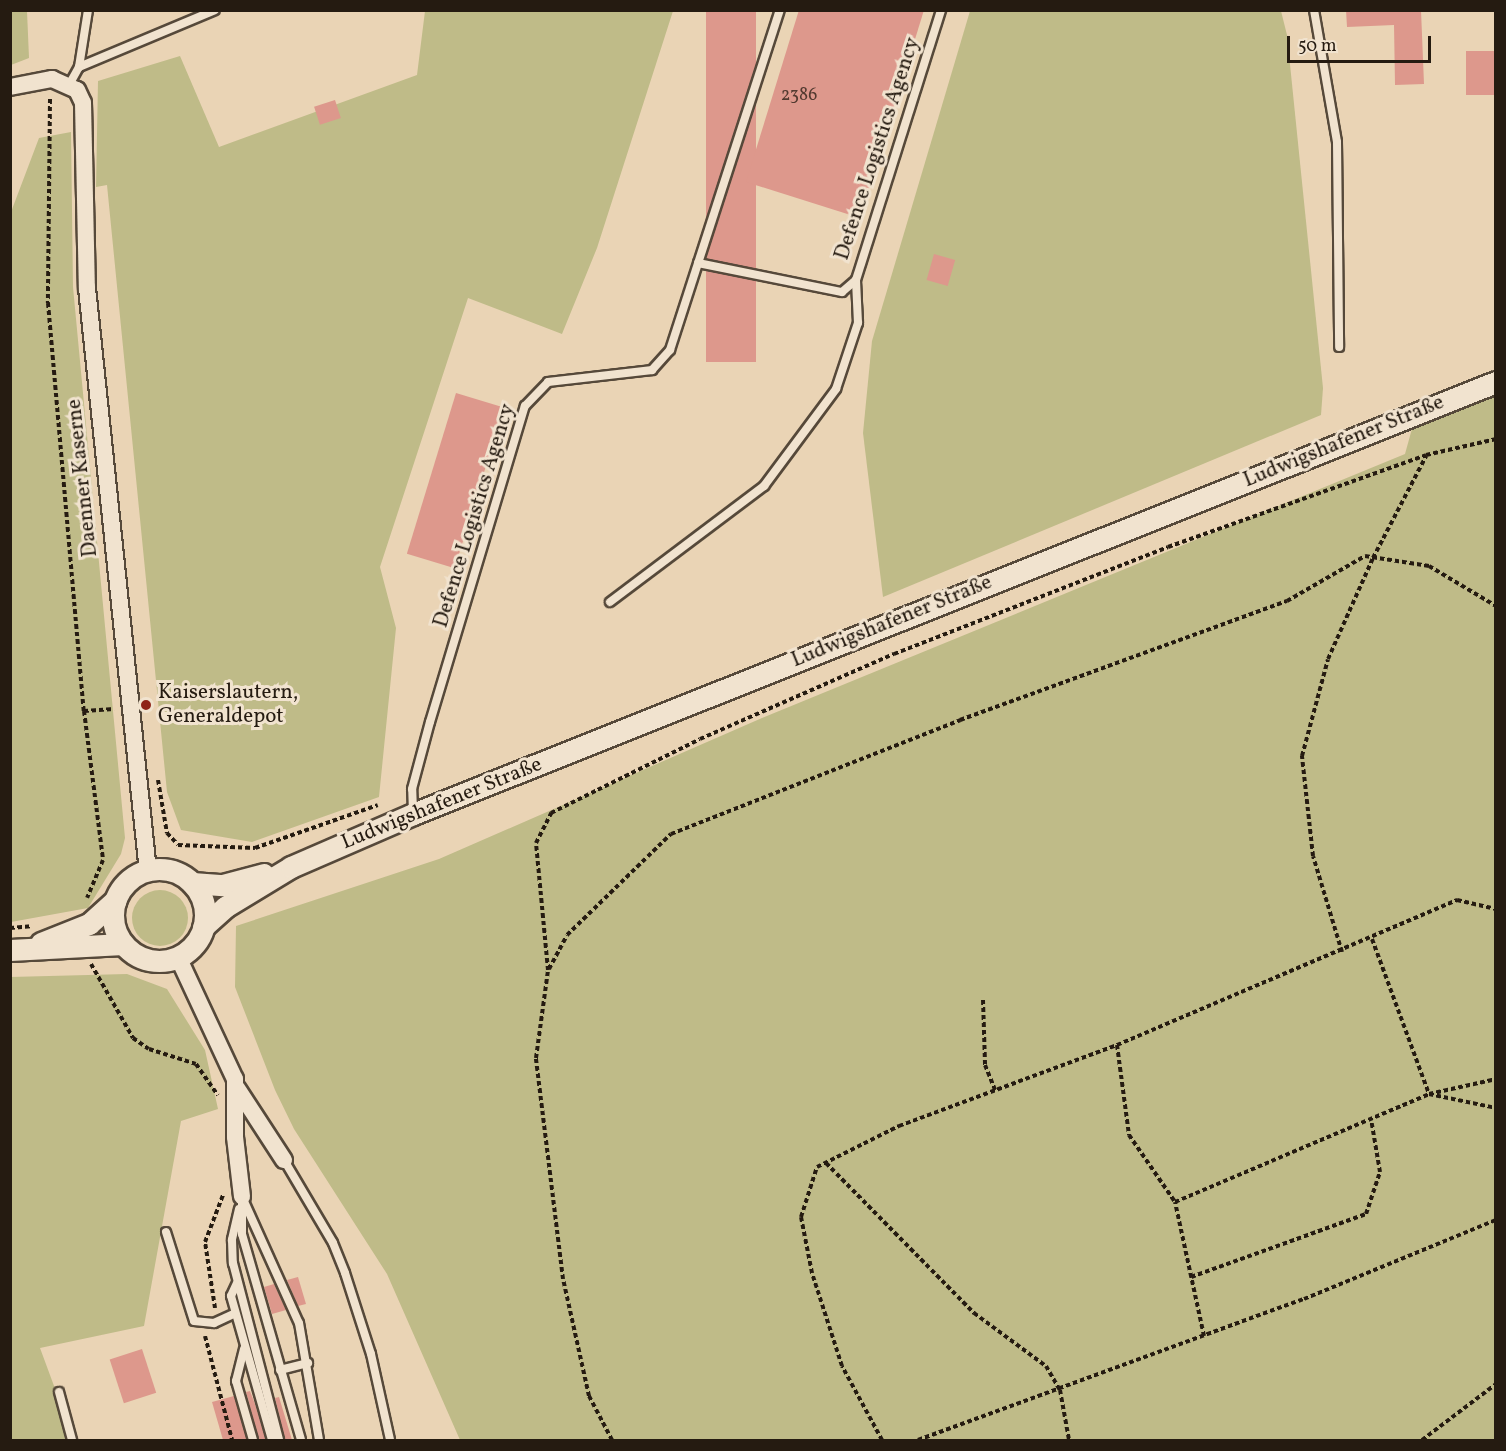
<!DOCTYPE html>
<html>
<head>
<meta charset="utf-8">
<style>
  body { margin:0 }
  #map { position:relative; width:1506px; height:1451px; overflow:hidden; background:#ead4b5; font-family:Vollkorn,serif }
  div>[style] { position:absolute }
  .green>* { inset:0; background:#bfbb88 }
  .round { border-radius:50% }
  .building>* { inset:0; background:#dd988c; transform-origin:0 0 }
  .path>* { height:4px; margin-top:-2px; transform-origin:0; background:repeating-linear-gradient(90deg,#251b11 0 4.5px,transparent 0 7.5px) }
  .roads { filter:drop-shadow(2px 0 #56493a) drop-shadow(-2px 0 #56493a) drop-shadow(0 2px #56493a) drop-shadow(0 -2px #56493a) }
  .service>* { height:8px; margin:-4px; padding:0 4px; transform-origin:4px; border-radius:4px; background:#f1e3cf }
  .minor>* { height:16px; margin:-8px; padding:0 8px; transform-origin:8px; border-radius:8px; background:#f1e3cf }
  .tertiary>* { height:21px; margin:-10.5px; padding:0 10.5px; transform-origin:10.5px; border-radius:10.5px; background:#f1e3cf }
  .tertiary>.ring { margin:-10.5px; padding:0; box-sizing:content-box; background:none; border:21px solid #f1e3cf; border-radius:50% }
  .dots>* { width:16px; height:16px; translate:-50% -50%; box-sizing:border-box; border:3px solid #f1e3cf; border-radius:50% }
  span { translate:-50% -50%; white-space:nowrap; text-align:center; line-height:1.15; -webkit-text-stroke:6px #f1e3cf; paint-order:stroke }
  .number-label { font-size:18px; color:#533a30 }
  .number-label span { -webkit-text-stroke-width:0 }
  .street-label { font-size:21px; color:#251b11 }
  .poi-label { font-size:21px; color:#251b11 }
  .left { translate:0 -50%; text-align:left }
  .frame { position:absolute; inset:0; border:12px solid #251b11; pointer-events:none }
  .scale { position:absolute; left:1287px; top:36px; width:144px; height:27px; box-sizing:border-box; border:3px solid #251b11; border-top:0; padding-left:8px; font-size:18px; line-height:21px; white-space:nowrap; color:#251b11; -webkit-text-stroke:4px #f1e3cf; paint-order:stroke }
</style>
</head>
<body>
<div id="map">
  <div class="green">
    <i style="clip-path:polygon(11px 10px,27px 11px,29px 58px,11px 65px)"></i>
    <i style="clip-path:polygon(425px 11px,673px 11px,597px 248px,562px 334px,468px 298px,380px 567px,396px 628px,379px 797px,252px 842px,181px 830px,167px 792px,107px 185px,96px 187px,98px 81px,180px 56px,219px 147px,417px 75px)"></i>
    <i style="clip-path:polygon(970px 11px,1281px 11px,1287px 35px,1323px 388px,1321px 415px,883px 597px,863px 433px,872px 341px)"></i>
    <i style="clip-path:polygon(71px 132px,73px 287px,125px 838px,121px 854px,88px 908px,11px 922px,11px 212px,39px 138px)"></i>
    <i style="clip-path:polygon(1495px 395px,1495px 1440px,460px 1440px,387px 1274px,294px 1129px,275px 1090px,235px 987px,236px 926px,439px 859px,762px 718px,1405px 454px,1413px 425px)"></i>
    <i class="round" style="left:132px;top:890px;width:56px;height:56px"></i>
    <i style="clip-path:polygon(127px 974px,167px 989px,205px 1050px,218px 1109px,181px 1121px,144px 1326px,40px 1348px,74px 1440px,11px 1440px,10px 977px)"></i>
  </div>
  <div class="building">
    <i style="left:706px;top:10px;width:50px;height:352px"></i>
    <i style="clip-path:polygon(799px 10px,924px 10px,860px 218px,746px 182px)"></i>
    <i style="clip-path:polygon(1346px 10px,1421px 10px,1424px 84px,1395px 85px,1394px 25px,1347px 27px)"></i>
    <i style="left:1466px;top:51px;width:28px;height:44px"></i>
    <i style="left:335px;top:100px;width:19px;height:22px;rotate:72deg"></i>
    <i style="left:934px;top:254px;width:22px;height:27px;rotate:16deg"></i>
    <i style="left:456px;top:393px;width:50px;height:168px;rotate:17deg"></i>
    <i style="clip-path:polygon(298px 1277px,306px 1304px,298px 1306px,287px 1280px)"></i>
    <i style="clip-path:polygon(274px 1284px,286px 1310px,272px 1314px,264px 1287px)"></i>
    <i style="left:142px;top:1349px;width:46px;height:34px;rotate:72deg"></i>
    <i style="clip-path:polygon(250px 1391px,255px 1404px,266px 1440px,259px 1440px,246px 1392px)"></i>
    <i style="clip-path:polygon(234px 1396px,247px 1440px,223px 1440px,212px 1402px)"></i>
    <i style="clip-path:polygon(279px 1397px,292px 1440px,285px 1440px,275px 1398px)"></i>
  </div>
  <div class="path">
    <i style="left:50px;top:99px;width:204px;rotate:90.6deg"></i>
    <i style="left:48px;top:303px;width:410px;rotate:85deg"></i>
    <i style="left:84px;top:711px;width:150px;rotate:82.7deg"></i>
    <i style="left:103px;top:860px;width:41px;rotate:112.8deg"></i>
    <i style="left:84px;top:711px;width:30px;rotate:-4deg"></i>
    <i style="left:158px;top:780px;width:54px;rotate:80.4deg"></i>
    <i style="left:167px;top:833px;width:16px;rotate:47deg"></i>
    <i style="left:178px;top:845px;width:77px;rotate:2.2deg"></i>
    <i style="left:255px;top:848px;width:130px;rotate:-19.3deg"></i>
    <i style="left:10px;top:928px;width:21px;rotate:-5deg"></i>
    <i style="left:1372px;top:939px;width:165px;rotate:69.8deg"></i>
    <i style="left:1429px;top:1094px;width:68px;rotate:11.8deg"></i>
    <i style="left:1342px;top:952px;width:100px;rotate:-106.8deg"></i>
    <i style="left:1313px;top:856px;width:101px;rotate:-96.3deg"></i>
    <i style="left:1302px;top:756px;width:100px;rotate:-75deg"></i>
    <i style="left:1328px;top:659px;width:111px;rotate:-66deg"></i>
    <i style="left:1373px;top:558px;width:115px;rotate:-62.5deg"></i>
    <i style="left:91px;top:964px;width:85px;rotate:60.4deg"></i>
    <i style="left:133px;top:1038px;width:19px;rotate:35deg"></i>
    <i style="left:149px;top:1049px;width:49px;rotate:17.7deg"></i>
    <i style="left:196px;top:1064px;width:38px;rotate:55deg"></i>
    <i style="left:549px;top:969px;width:38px;rotate:-62deg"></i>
    <i style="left:567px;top:935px;width:145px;rotate:-44.2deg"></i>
    <i style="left:671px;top:834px;width:311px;rotate:-21.5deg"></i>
    <i style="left:960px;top:720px;width:348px;rotate:-20deg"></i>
    <i style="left:1287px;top:601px;width:90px;rotate:-30deg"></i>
    <i style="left:1365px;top:556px;width:65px;rotate:8.9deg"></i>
    <i style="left:1429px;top:566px;width:78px;rotate:30.8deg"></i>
    <i style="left:983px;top:1000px;width:65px;rotate:88.2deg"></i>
    <i style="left:985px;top:1065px;width:27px;rotate:68deg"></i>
    <i style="left:1117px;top:1045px;width:91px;rotate:82.4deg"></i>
    <i style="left:1129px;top:1135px;width:81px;rotate:55.5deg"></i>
    <i style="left:826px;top:1163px;width:211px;rotate:45.4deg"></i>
    <i style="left:974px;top:1313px;width:89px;rotate:36.4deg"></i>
    <i style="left:1046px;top:1366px;width:28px;rotate:60deg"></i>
    <i style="left:1060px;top:1390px;width:51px;rotate:79.8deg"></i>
    <i style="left:1191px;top:1277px;width:186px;rotate:-19.8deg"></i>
    <i style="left:1366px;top:1214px;width:44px;rotate:-71.6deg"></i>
    <i style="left:1380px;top:1172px;width:54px;rotate:-99.6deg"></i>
    <i style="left:215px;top:1308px;width:67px;rotate:-98.6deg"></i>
    <i style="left:205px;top:1242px;width:50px;rotate:-69deg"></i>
    <i style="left:205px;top:1336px;width:107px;rotate:75.4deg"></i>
    <i style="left:1204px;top:1336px;width:137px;rotate:-102.2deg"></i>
    <i style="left:1175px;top:1202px;width:276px;rotate:-23deg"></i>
    <i style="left:1429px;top:1094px;width:69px;rotate:-12.6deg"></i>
    <i style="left:612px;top:1440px;width:50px;rotate:-117.6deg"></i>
    <i style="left:589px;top:1396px;width:120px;rotate:-102.5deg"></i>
    <i style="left:563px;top:1279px;width:223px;rotate:-97deg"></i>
    <i style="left:536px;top:1058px;width:89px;rotate:-82.2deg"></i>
    <i style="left:548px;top:970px;width:128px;rotate:-95.4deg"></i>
    <i style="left:536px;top:843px;width:34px;rotate:-63deg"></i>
    <i style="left:551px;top:813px;width:166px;rotate:-26.4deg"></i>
    <i style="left:700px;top:739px;width:212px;rotate:-23.7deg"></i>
    <i style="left:894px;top:654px;width:294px;rotate:-21.3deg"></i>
    <i style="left:1168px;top:547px;width:274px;rotate:-19.6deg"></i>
    <i style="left:1426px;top:455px;width:72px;rotate:-12.9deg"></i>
    <i style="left:882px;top:1440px;width:84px;rotate:-118.4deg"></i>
    <i style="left:842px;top:1366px;width:98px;rotate:-107.9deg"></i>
    <i style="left:812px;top:1273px;width:57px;rotate:-101.1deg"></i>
    <i style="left:801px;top:1217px;width:52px;rotate:-72.3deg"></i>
    <i style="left:817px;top:1167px;width:92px;rotate:-26.6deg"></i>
    <i style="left:899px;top:1126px;width:233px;rotate:-20.4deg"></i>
    <i style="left:1117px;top:1045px;width:370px;rotate:-23.1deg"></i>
    <i style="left:1457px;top:900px;width:40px;rotate:13deg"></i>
    <i style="left:918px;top:1440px;width:411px;rotate:-20.1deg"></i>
    <i style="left:1304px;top:1299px;width:208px;rotate:-22.4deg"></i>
    <i style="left:1422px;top:1440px;width:93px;rotate:-37.1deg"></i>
  </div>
  <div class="roads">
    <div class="service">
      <i style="left:1314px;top:10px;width:134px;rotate:80.1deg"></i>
      <i style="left:1337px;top:142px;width:205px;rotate:89.4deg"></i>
      <i style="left:79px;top:67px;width:147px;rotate:-22.7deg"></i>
      <i style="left:69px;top:85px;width:21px;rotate:-61deg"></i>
      <i style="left:79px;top:67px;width:58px;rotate:-81deg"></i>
      <i style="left:698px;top:263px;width:147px;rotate:11.4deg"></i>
      <i style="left:842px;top:292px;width:18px;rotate:-41deg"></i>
      <i style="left:856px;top:280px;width:283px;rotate:-72.5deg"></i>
      <i style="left:610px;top:602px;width:193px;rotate:-37deg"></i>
      <i style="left:764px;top:486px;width:121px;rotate:-53.4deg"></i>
      <i style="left:836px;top:389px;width:70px;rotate:-71.6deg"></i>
      <i style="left:858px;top:323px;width:43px;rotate:-92.7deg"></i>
      <i style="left:413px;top:812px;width:23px;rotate:-92deg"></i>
      <i style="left:412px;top:789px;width:69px;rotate:-75deg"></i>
      <i style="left:430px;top:722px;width:330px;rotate:-73.3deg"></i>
      <i style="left:525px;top:406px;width:33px;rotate:-46deg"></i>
      <i style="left:548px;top:382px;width:105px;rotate:-6.6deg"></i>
      <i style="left:652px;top:370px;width:27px;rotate:-48deg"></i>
      <i style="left:670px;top:350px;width:357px;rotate:-72.1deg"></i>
      <i style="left:284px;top:1160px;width:96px;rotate:59.4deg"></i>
      <i style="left:333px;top:1243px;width:32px;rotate:68deg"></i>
      <i style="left:345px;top:1273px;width:85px;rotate:72.2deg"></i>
      <i style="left:371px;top:1354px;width:88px;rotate:77.5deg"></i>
      <i style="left:242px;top:1197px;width:138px;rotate:65.7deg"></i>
      <i style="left:299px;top:1323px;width:119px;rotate:80.3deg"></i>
      <i style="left:242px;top:1200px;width:34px;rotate:90deg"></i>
      <i style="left:242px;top:1234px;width:214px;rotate:74deg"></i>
      <i style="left:239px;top:1209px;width:32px;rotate:103deg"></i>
      <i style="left:232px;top:1240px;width:23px;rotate:88deg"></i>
      <i style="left:233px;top:1263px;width:183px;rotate:75.4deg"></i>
      <i style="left:166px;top:1232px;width:93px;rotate:72.5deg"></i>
      <i style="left:194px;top:1321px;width:20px;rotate:6deg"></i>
      <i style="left:214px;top:1323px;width:23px;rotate:-25deg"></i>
      <i style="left:237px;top:1283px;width:14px;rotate:115deg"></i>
      <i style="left:231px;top:1296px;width:150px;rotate:74.1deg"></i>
      <i style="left:244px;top:1349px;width:33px;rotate:104deg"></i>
      <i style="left:236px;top:1381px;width:61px;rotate:73.9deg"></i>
      <i style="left:280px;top:1370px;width:29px;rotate:-14deg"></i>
      <i style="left:59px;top:1392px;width:50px;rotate:74.8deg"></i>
    </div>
    <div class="minor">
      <i style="left:10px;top:87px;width:43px;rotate:-10.8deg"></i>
      <i style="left:52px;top:79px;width:27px;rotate:24deg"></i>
      <i style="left:77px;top:90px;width:14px;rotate:65deg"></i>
      <i style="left:83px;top:103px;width:185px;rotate:88.8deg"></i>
      <i style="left:87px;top:288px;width:586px;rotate:84.03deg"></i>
      <i style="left:178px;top:957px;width:135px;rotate:65deg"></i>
      <i style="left:235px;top:1079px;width:58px;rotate:90deg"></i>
      <i style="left:235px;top:1137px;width:60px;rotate:83.3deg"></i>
      <i style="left:237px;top:1088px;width:86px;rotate:56.9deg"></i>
    </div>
    <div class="tertiary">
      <i class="ring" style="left:113px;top:869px;width:71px;height:71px"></i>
      <i style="left:192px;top:883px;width:31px;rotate:4deg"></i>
      <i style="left:223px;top:885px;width:42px;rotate:-15deg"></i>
      <i style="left:203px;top:927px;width:30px;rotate:-42deg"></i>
      <i style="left:225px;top:907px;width:77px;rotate:-31.2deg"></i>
      <i style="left:291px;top:867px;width:133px;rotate:-23.5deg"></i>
      <i style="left:413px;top:814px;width:1166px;rotate:-21.75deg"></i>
      <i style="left:41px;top:943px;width:52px;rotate:-21.6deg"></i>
      <i style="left:89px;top:924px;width:36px;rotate:-42deg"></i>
      <i style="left:10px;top:950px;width:113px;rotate:-3deg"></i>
    </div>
  </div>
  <div class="dots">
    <i style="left:146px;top:705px;background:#8f2418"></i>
  </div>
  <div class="number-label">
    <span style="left:799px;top:96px">2386</span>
  </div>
  <div class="street-label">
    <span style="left:878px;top:149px;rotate:-72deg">Defence Logistics Agency</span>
    <span style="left:1344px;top:442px;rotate:-22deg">Ludwigshafener Straße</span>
    <span style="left:83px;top:478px;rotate:-96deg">Daenner Kaserne</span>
    <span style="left:475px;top:516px;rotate:-73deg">Defence Logistics Agency</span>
    <span style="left:892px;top:622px;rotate:-22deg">Ludwigshafener Straße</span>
    <span style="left:442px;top:804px;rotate:-22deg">Ludwigshafener Straße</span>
  </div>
  <div class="poi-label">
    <span class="left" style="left:158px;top:705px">Kaiserslautern,<br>Generaldepot</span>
  </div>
  <div class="frame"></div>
  <div class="scale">50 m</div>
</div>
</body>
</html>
